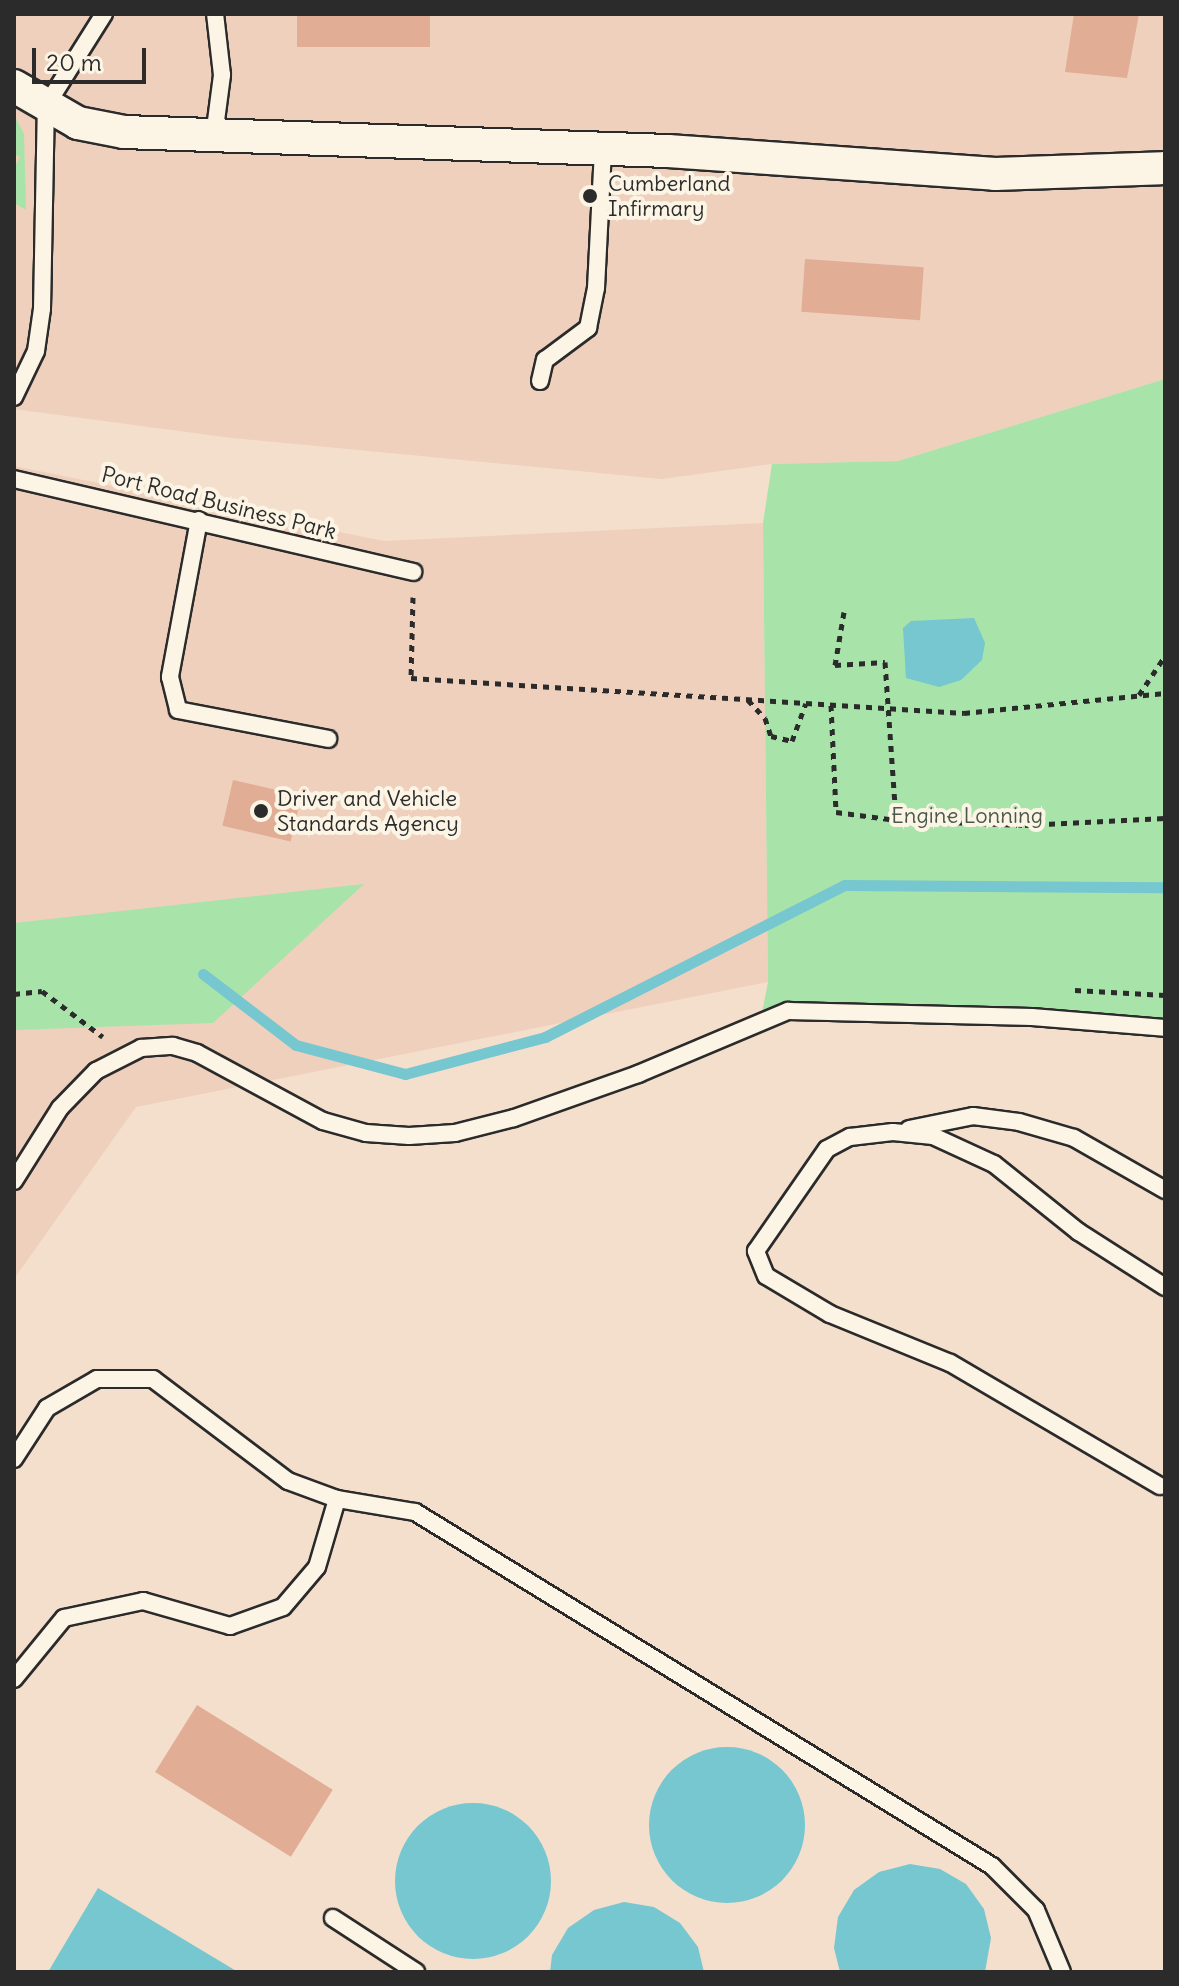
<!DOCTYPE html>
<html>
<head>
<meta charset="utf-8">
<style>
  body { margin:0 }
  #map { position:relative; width:1179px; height:1986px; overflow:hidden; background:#f4dfcd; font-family:Delius,sans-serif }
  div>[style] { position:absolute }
  .built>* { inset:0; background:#eed0bc }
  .green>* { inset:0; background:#a8e3a9 }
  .water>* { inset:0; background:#76c7cf }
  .round { border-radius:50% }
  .stream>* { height:11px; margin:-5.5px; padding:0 5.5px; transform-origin:5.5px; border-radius:5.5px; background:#76c7cf }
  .building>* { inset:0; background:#e1ad94; transform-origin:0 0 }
  .path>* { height:5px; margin-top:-2.5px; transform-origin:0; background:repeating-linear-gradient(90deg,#2b2b2b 0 6px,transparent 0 12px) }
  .roads { filter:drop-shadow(2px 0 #2b2b2b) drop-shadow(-2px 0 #2b2b2b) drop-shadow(0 2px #2b2b2b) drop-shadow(0 -2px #2b2b2b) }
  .lane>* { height:16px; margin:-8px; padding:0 8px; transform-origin:8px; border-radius:8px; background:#fcf5e5 }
  .street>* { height:32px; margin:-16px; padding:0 16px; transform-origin:16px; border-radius:16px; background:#fcf5e5 }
  .dots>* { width:22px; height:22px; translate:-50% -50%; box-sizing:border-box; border:4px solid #fcf5e5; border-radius:50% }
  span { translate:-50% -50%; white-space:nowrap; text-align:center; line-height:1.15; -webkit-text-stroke:8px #fcf5e5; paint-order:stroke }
  .poi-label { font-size:22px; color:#2b2b2b }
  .left { translate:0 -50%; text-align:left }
  .street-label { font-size:22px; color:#2b2b2b }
  .park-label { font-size:22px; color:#4a594a }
  .frame { position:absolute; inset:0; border:16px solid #2b2b2b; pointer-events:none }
  .scale { position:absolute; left:32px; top:48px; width:114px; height:36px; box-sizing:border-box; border:4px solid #2b2b2b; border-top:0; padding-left:10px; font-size:24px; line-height:28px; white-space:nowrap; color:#2b2b2b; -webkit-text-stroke:6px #fcf5e5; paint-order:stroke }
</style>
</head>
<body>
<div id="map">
  <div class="built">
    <i style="clip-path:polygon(14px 14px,1165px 14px,1165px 379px,898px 461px,772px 464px,662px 479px,232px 438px,14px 409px)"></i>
    <i style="clip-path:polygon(14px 466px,384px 541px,763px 523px,768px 982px,136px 1107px,14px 1279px)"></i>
  </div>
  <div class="green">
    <i style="clip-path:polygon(14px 115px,24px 134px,26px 210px,14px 203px,14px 168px,20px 157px,14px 154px)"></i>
    <i style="clip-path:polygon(1165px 379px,1165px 1034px,1032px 1017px,761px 1018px,768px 982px,763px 523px,772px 464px,898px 461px)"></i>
    <i style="clip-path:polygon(364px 884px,213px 1023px,14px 1030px,14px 923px)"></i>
  </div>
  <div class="water">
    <i style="clip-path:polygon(974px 618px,985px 643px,982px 660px,961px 680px,939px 687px,906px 678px,903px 628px,911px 621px)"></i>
    <i class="round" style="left:649px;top:1747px;width:156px;height:156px"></i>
    <i class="round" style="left:395px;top:1803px;width:156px;height:156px"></i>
    <i style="clip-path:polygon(910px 1864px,940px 1869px,966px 1884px,984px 1909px,991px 1938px,985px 1972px,840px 1972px,834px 1948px,838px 1917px,854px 1890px,879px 1872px)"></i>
    <i style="clip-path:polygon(98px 1888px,238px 1972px,48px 1972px)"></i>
    <i style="clip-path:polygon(624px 1902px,654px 1907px,680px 1923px,698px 1947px,704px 1972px,550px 1972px,552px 1955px,568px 1928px,594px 1910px)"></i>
  </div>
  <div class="stream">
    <i style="left:203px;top:974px;width:117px;rotate:37.4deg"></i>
    <i style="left:296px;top:1045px;width:113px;rotate:14.9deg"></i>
    <i style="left:405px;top:1074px;width:145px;rotate:-14.8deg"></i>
    <i style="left:545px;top:1037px;width:335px;rotate:-26.9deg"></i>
    <i style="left:844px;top:885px;width:321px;rotate:0.4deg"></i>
  </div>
  <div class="building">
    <i style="left:297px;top:14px;width:133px;height:33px"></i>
    <i style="clip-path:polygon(1074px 14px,1139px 14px,1127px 78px,1065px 72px)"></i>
    <i style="left:805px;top:259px;width:119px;height:53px;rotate:4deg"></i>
    <i style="left:233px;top:780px;width:70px;height:47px;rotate:13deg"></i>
    <i style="left:197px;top:1705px;width:160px;height:79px;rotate:32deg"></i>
  </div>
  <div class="path">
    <i style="left:413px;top:597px;width:81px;rotate:91.4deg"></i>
    <i style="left:411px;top:678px;width:554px;rotate:3.62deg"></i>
    <i style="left:964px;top:713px;width:202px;rotate:-5.7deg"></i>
    <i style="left:844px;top:612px;width:54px;rotate:99.6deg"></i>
    <i style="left:835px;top:665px;width:50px;rotate:-3.4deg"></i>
    <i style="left:885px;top:662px;width:158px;rotate:86deg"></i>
    <i style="left:896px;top:820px;width:129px;rotate:2.2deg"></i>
    <i style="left:1025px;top:825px;width:140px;rotate:-2.9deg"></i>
    <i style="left:1139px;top:695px;width:47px;rotate:-56.3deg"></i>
    <i style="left:748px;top:700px;width:25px;rotate:47deg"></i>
    <i style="left:765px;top:718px;width:19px;rotate:72deg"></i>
    <i style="left:771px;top:736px;width:22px;rotate:13deg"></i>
    <i style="left:792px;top:741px;width:40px;rotate:-69.8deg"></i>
    <i style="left:831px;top:705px;width:107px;rotate:87.3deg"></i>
    <i style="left:836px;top:812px;width:61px;rotate:7.6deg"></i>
    <i style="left:1075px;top:990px;width:90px;rotate:3.2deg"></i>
    <i style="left:14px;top:994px;width:28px;rotate:-6deg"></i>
    <i style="left:42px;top:991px;width:76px;rotate:37deg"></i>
  </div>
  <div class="roads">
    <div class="lane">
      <i style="left:214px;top:136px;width:62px;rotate:-82.5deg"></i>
      <i style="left:222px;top:75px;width:61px;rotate:-96.5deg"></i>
      <i style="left:540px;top:381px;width:22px;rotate:-77deg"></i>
      <i style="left:545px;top:360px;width:54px;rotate:-36.7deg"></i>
      <i style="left:588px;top:328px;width:41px;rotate:-78.7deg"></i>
      <i style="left:596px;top:288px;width:139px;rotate:-87.1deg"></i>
      <i style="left:14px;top:397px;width:51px;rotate:-64.4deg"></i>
      <i style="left:36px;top:351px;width:42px;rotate:-81.9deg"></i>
      <i style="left:42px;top:309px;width:203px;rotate:-88.9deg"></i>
      <i style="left:46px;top:106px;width:109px;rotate:-57.8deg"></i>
      <i style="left:14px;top:479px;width:410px;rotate:13.1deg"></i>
      <i style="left:199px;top:520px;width:160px;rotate:100.5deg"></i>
      <i style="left:170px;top:677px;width:34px;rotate:76deg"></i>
      <i style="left:178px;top:710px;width:153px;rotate:10.9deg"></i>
      <i style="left:909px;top:1129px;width:65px;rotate:-11.5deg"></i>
      <i style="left:973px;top:1116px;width:46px;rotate:7.4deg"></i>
      <i style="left:1019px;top:1122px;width:57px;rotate:16.2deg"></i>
      <i style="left:1074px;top:1138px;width:105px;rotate:29.7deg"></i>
      <i style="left:14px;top:1181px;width:86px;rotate:-57.8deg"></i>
      <i style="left:60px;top:1108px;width:52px;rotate:-45.8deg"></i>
      <i style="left:96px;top:1071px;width:51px;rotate:-27.1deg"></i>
      <i style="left:141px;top:1048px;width:32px;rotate:-4deg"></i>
      <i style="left:173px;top:1046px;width:25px;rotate:16deg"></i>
      <i style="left:197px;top:1053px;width:143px;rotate:28.4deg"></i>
      <i style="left:323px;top:1121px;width:45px;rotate:15.6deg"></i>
      <i style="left:366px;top:1133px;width:43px;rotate:4deg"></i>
      <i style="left:409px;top:1136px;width:46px;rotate:-3.7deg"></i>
      <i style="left:455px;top:1133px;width:61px;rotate:-14.3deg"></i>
      <i style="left:514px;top:1118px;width:132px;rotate:-19.5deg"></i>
      <i style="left:638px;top:1074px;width:163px;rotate:-22.8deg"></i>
      <i style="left:788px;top:1011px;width:244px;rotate:1.4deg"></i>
      <i style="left:1032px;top:1017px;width:133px;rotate:4.7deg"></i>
      <i style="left:14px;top:1459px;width:61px;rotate:-57.1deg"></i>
      <i style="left:47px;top:1408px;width:58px;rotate:-30.1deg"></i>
      <i style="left:97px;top:1379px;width:56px"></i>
      <i style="left:153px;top:1379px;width:169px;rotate:37.1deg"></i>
      <i style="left:288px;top:1481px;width:52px;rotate:20.2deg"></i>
      <i style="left:337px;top:1499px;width:79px;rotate:9.5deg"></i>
      <i style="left:415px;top:1512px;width:677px;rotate:31.53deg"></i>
      <i style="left:992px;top:1866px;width:62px;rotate:45deg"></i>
      <i style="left:1036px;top:1910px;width:67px;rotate:67.2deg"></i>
      <i style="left:1160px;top:1486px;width:243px;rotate:-149.6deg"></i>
      <i style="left:950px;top:1363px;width:130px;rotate:-157.8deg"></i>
      <i style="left:830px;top:1314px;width:74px;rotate:-149.3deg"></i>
      <i style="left:766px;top:1276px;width:27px;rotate:-112deg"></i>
      <i style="left:756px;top:1251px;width:124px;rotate:-55.2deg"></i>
      <i style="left:827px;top:1149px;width:26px;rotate:-28deg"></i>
      <i style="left:850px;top:1137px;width:43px;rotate:-6.6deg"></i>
      <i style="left:893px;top:1132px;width:40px;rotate:5.7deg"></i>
      <i style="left:933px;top:1136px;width:67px;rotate:24.7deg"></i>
      <i style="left:994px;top:1164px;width:109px;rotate:38.7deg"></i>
      <i style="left:1079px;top:1232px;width:102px;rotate:32.6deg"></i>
      <i style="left:14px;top:1679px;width:79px;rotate:-50.7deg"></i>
      <i style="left:64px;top:1618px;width:81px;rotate:-12.1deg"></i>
      <i style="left:143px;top:1601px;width:91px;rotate:16deg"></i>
      <i style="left:230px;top:1626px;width:56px;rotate:-19.7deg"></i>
      <i style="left:283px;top:1607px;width:52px;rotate:-49.6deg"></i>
      <i style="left:317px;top:1567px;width:71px;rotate:-73.6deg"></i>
      <i style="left:333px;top:1918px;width:99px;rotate:33deg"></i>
    </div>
    <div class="street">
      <i style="left:14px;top:86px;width:74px;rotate:30deg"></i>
      <i style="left:78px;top:123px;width:47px;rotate:11.1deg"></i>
      <i style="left:124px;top:132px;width:544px;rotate:2deg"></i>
      <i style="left:668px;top:151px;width:328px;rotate:4deg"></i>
      <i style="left:995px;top:174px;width:170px;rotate:-2deg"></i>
    </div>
  </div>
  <div class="dots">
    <i style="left:590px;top:196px;background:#2b2b2b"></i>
    <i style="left:261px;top:811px;background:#2b2b2b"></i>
  </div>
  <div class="poi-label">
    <span class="left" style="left:608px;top:196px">Cumberland<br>Infirmary</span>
    <span class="left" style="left:277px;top:811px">Driver and Vehicle<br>Standards Agency</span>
  </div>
  <div class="street-label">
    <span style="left:219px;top:503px;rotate:14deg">Port Road Business Park</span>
  </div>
  <div class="park-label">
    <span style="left:967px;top:816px">Engine Lonning</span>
  </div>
  <div class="frame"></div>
  <div class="scale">20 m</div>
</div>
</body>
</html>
